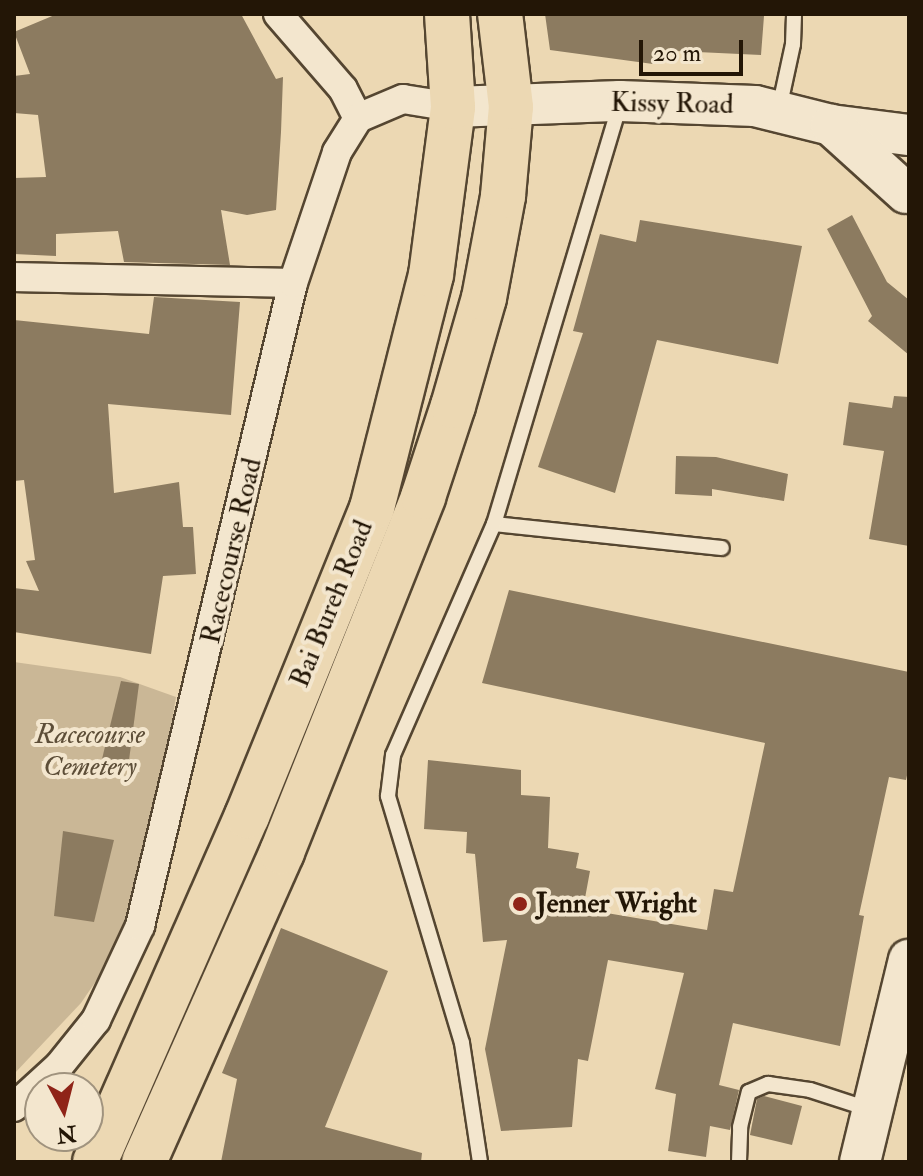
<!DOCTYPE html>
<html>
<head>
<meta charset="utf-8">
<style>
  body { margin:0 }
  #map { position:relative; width:923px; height:1176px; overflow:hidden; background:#ecd8b3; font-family:"IM FELL Double Pica",serif }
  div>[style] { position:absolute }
  .green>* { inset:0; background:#cab796 }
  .building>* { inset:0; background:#8c7b60 }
  .roads { filter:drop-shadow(2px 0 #554631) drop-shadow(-2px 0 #554631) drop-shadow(0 2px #554631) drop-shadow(0 -2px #554631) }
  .service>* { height:14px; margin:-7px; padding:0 7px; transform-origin:7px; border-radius:7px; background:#f3e6ce }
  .minor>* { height:28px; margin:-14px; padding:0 14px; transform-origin:14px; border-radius:14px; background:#f3e6ce }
  .secondary>* { height:40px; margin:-20px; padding:0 20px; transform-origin:20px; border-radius:20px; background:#f3e6ce }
  .trunk>* { height:44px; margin:-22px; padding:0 22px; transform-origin:22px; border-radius:22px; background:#ecd8b3 }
  .dots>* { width:22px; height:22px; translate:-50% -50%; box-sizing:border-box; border:4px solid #f3e6ce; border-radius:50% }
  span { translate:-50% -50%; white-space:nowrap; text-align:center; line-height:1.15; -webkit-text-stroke:8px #f3e6ce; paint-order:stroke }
  .street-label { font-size:28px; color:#231606 }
  .park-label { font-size:28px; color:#5d4e38; font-style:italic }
  .poi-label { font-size:28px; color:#231606; font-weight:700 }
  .left { translate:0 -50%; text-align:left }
  .frame { position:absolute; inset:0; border:16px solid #231606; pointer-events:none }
  .north { position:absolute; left:24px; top:1072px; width:80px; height:80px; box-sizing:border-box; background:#f3e6ce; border:2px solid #a0937e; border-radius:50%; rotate:173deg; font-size:22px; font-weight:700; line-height:32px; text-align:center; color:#231606 }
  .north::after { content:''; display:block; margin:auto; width:28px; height:36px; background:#8f2418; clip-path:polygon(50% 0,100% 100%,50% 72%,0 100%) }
  .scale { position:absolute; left:639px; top:40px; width:104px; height:36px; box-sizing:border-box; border:4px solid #231606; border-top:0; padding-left:10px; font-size:24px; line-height:28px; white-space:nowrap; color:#231606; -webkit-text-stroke:6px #f3e6ce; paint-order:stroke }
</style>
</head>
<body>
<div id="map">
  <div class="green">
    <i style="clip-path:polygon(14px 662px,120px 677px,176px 697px,139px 918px,81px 1003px,14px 1074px)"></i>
  </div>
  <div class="building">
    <i style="clip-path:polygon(57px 14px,241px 14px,276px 79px,283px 77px,281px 132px,276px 210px,247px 215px,221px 210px,230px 265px,124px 262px,118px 231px,56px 234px,56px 256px,14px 254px,14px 178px,46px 177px,38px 115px,14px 113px,14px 76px,30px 74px,14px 32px)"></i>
    <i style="clip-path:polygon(545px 14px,757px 14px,764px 16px,761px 55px,655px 50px,653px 64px,550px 50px)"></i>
    <i style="clip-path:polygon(852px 215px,887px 282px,909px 300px,909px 355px,868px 321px,872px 316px,827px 229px)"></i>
    <i style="clip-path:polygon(640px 220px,802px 246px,778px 364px,657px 340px,615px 493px,538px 467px,583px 333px,573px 331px,600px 234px,636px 242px)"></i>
    <i style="clip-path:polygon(154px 297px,240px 302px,231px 415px,108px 404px,114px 493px,179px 482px,183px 527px,193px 527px,196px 574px,163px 576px,151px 654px,14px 632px,14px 588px,39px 591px,26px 561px,35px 560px,24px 480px,14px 481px,14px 320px,149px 334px)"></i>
    <i style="clip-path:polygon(894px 396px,909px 397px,909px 546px,869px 539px,884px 451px,843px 445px,849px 402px,892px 408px)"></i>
    <i style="clip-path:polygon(676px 456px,716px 457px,788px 474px,784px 501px,712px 489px,712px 496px,675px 494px)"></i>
    <i style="clip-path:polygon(509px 590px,909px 672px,909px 766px,906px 780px,889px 777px,859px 915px,864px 916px,840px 1046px,733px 1023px,719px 1085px,739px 1090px,730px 1130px,710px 1126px,706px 1157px,668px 1151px,676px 1094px,655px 1089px,684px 973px,608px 960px,588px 1061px,578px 1059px,572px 1127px,501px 1131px,485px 1049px,507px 940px,483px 942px,475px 854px,466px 853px,467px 832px,424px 829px,428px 760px,521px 770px,521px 795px,550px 797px,548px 848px,579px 853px,576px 868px,590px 871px,583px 909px,707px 930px,714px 889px,733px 892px,765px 743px,482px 683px)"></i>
    <i style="clip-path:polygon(121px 681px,139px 684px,128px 768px,102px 759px)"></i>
    <i style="clip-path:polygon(63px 831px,114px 840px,94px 922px,54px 916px)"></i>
    <i style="clip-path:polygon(281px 928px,388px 971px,325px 1127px,422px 1153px,421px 1162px,221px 1162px,237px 1079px,222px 1073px)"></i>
    <i style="clip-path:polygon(764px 1096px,802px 1106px,792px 1145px,750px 1135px,757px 1099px)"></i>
  </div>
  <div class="roads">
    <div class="service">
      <i style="left:779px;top:109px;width:66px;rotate:-77.8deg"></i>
      <i style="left:793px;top:44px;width:30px;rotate:-88deg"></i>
      <i style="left:494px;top:524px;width:229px;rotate:6deg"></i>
      <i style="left:480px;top:1162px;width:120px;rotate:-98.6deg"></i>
      <i style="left:462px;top:1043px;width:258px;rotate:-106.7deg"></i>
      <i style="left:388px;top:796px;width:41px;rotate:-83deg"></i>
      <i style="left:393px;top:755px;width:252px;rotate:-66.4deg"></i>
      <i style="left:494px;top:524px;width:439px;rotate:-73.3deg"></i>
      <i style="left:739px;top:1162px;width:35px;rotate:-88deg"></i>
      <i style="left:740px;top:1127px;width:36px;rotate:-76deg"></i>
      <i style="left:749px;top:1092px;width:21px;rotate:-23deg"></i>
      <i style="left:768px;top:1084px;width:42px;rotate:8.1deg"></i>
      <i style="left:810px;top:1090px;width:61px;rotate:18.1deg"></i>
    </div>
    <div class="minor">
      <i style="left:278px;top:14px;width:99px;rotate:49.1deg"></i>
      <i style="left:343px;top:89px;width:33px;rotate:63deg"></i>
      <i style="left:14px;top:277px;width:279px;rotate:1.2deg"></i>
      <i style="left:14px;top:1107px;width:61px;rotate:-42.3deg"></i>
      <i style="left:59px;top:1066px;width:59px;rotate:-51.2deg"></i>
      <i style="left:96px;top:1020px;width:104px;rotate:-64.9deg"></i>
      <i style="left:140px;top:926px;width:661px;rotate:-76.62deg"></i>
      <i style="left:293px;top:283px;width:138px;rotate:-71.4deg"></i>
      <i style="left:337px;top:152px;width:40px;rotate:-58deg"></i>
      <i style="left:358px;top:118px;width:49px;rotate:-22.9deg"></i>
      <i style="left:403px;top:99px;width:51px;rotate:9.1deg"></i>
    </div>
    <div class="secondary">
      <i style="left:453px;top:107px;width:167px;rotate:-2.1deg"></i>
      <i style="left:620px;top:101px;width:135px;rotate:2.1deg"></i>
      <i style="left:755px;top:106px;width:78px;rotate:14deg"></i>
      <i style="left:831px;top:125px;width:79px;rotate:7.3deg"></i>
      <i style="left:831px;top:125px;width:101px;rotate:42.2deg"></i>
      <i style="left:860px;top:1162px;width:208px;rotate:-76.4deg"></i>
    </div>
    <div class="trunk">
      <i style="left:95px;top:1162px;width:378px;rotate:-66.3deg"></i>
      <i style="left:247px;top:816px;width:332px;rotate:-67.9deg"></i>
      <i style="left:372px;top:508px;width:240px;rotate:-75.8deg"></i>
      <i style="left:431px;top:275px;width:169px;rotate:-82.5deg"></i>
      <i style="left:453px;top:107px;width:93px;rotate:-93.7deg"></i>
      <i style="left:144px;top:1162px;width:339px;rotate:-66deg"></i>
      <i style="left:282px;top:852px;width:382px;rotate:-68.3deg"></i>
      <i style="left:423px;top:497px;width:96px;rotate:-71.8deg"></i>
      <i style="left:453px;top:406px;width:112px;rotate:-74deg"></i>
      <i style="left:484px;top:298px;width:104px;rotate:-79.4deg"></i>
      <i style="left:503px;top:196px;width:89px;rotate:-84.9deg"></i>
      <i style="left:511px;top:107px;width:94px;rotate:-96.7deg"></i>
    </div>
  </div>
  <div class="dots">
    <i style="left:520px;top:904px;background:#8f2418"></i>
  </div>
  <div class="street-label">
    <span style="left:672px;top:104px;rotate:1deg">Kissy Road</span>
    <span style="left:232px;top:551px;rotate:-77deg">Racecourse Road</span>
    <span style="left:332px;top:604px;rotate:-68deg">Bai Bureh Road</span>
  </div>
  <div class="park-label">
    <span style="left:90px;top:751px">Racecourse<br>Cemetery</span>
  </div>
  <div class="poi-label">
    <span class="left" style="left:536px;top:904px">Jenner Wright</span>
  </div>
  <div class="frame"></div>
  <div class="north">N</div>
  <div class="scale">20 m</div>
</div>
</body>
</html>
